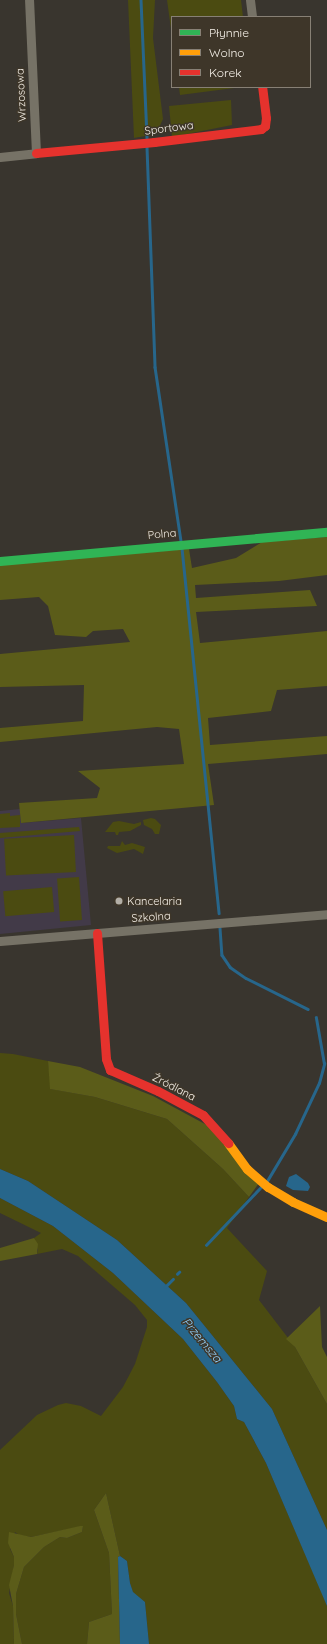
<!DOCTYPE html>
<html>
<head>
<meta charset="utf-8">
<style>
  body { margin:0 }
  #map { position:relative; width:327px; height:1644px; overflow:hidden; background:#39352e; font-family:Quicksand,sans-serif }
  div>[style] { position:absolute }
  .education>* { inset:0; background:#423a48 }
  .green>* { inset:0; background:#4b4b11; transform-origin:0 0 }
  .forest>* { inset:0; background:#5b5c19 }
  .water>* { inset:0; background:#27668b }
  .stream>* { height:2.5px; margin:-1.25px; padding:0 1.25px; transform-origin:1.25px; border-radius:1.25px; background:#27668b }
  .street>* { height:9px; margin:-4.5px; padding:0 4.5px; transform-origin:4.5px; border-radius:4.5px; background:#767266 }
  .fast>* { height:9px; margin:-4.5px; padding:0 4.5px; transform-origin:4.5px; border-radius:4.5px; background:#30b455 }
  .slow>* { height:9px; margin:-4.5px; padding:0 4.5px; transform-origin:4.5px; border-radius:4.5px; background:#ff9f0a }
  .jam>* { height:9px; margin:-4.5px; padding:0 4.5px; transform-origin:4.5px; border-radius:4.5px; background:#e5322d }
  .dots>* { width:11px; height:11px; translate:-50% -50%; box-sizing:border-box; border:2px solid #3e3629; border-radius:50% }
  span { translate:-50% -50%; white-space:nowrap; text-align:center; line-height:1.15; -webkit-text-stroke:3px #3e3629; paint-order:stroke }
  .street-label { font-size:11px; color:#f5f0e8 }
  .poi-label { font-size:11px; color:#f5f0e8 }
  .left { translate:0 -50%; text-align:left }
  .water-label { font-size:12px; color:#91d0fb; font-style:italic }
  .legend { position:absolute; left:171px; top:16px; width:140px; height:72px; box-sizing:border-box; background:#3e3629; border:1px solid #878075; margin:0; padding:5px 7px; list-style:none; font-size:12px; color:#f5f0e8 }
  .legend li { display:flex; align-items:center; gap:8px; height:20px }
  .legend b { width:20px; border:1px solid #878075 }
</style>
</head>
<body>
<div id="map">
  <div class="education">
    <i style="clip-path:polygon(20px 809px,21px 823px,81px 818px,91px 925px,0 934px,0 811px)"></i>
  </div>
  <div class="green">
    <i style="clip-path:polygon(128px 0,155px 0,153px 38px,163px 119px,156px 134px,134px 138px)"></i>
    <i style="clip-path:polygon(167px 0,241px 0,243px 17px,172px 17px,172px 36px)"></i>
    <i style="clip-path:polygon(179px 87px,242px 87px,180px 95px)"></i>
    <i style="clip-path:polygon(231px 100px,232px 125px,172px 137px,169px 106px)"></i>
    <i style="clip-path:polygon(10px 813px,10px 816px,20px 815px,20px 827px,0 828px,0 814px)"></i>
    <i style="clip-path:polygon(151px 818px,155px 819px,161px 825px,159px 834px,155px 834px,152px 829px,144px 825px,143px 820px)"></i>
    <i style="clip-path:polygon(119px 821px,134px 824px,141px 822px,141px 825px,130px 831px,119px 832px,118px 835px,116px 835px,115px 832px,105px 832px,113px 822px)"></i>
    <i style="clip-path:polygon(79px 827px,80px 831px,0 838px,0 833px)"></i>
    <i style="left:74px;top:835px;width:37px;height:70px;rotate:87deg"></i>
    <i style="clip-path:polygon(122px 841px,125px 845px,132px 843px,145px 847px,143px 854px,134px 849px,117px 853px,107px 848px,108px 846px,120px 846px)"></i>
    <i style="left:79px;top:877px;width:43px;height:22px;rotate:86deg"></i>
    <i style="left:52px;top:887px;width:25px;height:49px;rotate:85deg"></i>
    <i style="clip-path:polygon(0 1053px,13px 1054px,48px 1061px,51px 1089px,95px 1097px,167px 1119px,223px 1169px,249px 1197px,227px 1228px,267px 1271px,259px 1300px,295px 1347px,327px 1404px,327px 1530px,272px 1409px,186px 1303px,117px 1240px,28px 1181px,0 1169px)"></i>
    <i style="clip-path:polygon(0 1198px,53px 1226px,113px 1273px,183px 1339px,217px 1382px,234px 1406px,237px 1419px,244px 1422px,266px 1463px,322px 1593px,327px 1606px,327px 1644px,149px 1644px,145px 1602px,133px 1593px,130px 1583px,127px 1561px,120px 1556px,106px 1493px,94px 1510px,109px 1553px,112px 1614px,89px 1622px,87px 1644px,22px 1644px,16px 1614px,16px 1594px,24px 1567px,44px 1547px,60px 1537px,67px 1538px,82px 1532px,83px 1526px,31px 1537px,19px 1535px,15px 1532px,10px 1549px,14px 1557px,14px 1565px,9px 1593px,13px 1606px,14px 1644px,0 1644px,0 1450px,37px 1415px,58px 1405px,66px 1403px,81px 1406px,101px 1416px,123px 1387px,135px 1364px,147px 1327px,147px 1320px,135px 1305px,78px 1256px,62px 1249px,37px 1254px,38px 1250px,34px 1238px,41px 1233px,0 1213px)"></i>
  </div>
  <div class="forest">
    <i style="clip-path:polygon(327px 537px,327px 575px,279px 581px,195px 585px,196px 598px,310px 590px,317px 606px,196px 612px,200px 643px,327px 631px,327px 686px,277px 690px,271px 711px,208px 718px,210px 745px,327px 736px,327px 754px,208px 764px,214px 805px,21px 823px,19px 803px,97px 798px,100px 788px,78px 771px,184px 764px,179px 729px,157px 727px,0 742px,0 728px,83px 721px,84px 685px,0 687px,0 654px,130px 642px,123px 629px,93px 631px,86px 637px,55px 635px,48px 606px,39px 597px,0 600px,0 564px,189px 549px,192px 568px,236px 558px,262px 542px)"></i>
    <i style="clip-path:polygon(48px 1061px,80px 1067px,153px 1096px,216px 1130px,259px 1183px,249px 1197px,223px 1169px,167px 1119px,95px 1097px,50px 1089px)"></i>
    <i style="clip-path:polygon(34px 1238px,38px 1244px,37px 1254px,0 1261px,0 1248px)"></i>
    <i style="clip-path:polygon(320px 1306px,322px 1347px,327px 1357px,327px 1404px,295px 1347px,286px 1339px)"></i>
    <i style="clip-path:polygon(106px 1493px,120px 1556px,118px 1557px,120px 1644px,87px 1644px,89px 1622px,112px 1614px,109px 1553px,94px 1510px)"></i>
    <i style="clip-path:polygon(80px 1526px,83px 1526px,82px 1532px,67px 1538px,60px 1537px,44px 1547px,24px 1567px,16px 1594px,16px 1614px,22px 1644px,14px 1644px,13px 1606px,9px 1585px,14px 1565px,14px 1557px,8px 1543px,9px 1532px,31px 1537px)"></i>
  </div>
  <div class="water">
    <i style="clip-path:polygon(0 1169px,28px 1181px,117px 1240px,186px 1303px,272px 1409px,327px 1530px,327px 1606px,266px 1463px,244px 1422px,237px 1419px,234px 1406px,217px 1382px,183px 1339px,113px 1273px,53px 1226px,0 1198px)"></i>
    <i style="clip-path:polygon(296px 1174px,308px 1183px,310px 1187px,308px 1191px,293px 1190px,286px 1186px,289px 1177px)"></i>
    <i style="clip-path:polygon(120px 1556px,127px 1561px,130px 1583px,133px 1592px,145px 1602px,149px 1644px,120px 1644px,118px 1557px)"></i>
  </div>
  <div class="stream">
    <i style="left:141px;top:0;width:138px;rotate:87.5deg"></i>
    <i style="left:147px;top:147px;width:220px;rotate:87.9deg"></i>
    <i style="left:155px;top:367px;width:175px;rotate:81.5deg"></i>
    <i style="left:182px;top:548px;width:367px;rotate:84.2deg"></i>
    <i style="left:220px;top:928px;width:27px;rotate:86deg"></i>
    <i style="left:222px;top:955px;width:14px;rotate:56deg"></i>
    <i style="left:230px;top:967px;width:19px;rotate:35deg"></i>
    <i style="left:246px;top:978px;width:69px;rotate:26.6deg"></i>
    <i style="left:267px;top:1181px;width:55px;rotate:-59.2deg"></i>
    <i style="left:295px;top:1134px;width:56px;rotate:-64.8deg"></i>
    <i style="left:319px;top:1083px;width:20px;rotate:-75deg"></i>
    <i style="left:324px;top:1064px;width:47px;rotate:-99.9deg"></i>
    <i style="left:206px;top:1245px;width:81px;rotate:-46.5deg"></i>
    <i style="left:177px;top:1274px;width:3px;rotate:-45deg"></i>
    <i style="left:165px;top:1287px;width:11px;rotate:-45deg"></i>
  </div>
  <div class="street">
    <i style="left:250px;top:0;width:17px;rotate:83deg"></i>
    <i style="left:0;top:157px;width:36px;rotate:-6deg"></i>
    <i style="left:36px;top:153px;width:153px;rotate:-92.6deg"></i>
    <i style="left:0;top:941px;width:328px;rotate:-4.7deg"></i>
  </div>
  <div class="fast">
    <i style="left:0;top:561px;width:328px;rotate:-5.1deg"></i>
  </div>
  <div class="slow">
    <i style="left:228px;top:1143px;width:32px;rotate:54deg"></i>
    <i style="left:247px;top:1169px;width:28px;rotate:41deg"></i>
    <i style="left:268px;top:1187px;width:29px;rotate:31deg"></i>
    <i style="left:293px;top:1202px;width:37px;rotate:24deg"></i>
  </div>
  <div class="jam">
    <i style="left:36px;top:153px;width:119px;rotate:-5.3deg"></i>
    <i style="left:154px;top:142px;width:108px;rotate:-6.9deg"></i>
    <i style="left:261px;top:129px;width:5px;rotate:-37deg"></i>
    <i style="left:265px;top:126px;width:8px;rotate:-83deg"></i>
    <i style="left:266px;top:118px;width:31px;rotate:-97deg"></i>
    <i style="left:97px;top:933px;width:126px;rotate:85.9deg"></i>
    <i style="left:106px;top:1059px;width:12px;rotate:70deg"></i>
    <i style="left:110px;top:1070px;width:52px;rotate:23.6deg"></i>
    <i style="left:158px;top:1091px;width:51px;rotate:28.1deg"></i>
    <i style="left:203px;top:1115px;width:38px;rotate:48deg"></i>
  </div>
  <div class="dots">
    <i style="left:119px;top:901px;background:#b3afa7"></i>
  </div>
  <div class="street-label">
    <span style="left:21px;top:95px;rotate:-93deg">Wrzosowa</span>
    <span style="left:169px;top:128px;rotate:-7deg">Sportowa</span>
    <span style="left:162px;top:534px;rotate:-5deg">Polna</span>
    <span style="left:151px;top:917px;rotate:-4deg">Szkolna</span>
    <span style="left:174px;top:1087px;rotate:27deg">Źródlana</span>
  </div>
  <div class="poi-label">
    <span class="left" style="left:127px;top:901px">Kancelaria</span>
  </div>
  <div class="water-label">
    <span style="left:202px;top:1340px;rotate:50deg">Przemsza</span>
  </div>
  <ul class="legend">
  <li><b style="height:5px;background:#30b455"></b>Płynnie</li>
  <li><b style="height:5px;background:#ff9f0a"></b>Wolno</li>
  <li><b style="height:5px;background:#e5322d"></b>Korek</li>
  </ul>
</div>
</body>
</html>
